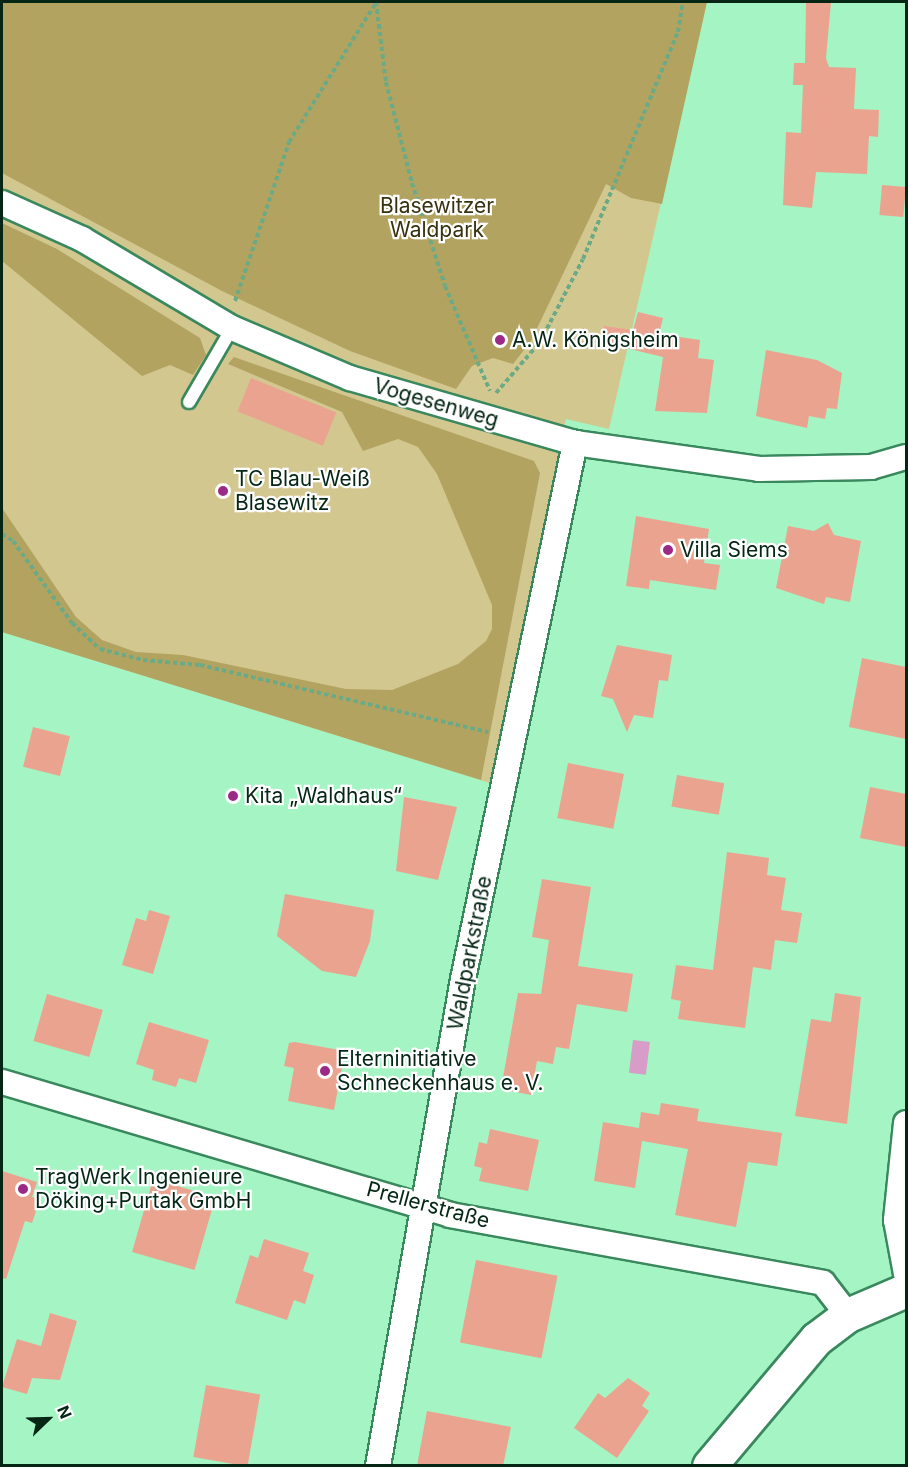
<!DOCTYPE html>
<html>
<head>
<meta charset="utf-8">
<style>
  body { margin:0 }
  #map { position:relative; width:908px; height:1467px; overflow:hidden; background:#a5f4c3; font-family:Inter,sans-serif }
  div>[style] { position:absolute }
  .green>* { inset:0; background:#d3c790 }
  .forest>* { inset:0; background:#b3a360 }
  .water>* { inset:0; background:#d79cc7; transform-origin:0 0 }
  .building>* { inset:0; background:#eaa38f; transform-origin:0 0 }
  .path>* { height:4px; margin-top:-2px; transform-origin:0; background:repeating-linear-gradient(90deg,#6caa85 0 4.5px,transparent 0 7.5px) }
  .roads { filter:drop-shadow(2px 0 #3a885d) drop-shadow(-2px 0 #3a885d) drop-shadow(0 2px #3a885d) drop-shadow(0 -2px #3a885d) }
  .service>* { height:12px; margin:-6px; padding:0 6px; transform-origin:6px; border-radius:6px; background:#fff }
  .minor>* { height:24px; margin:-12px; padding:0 12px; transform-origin:12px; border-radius:12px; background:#fff }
  .secondary>* { height:33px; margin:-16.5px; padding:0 16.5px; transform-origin:16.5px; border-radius:16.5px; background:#fff }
  .dots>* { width:16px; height:16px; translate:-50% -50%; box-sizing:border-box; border:3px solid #fff; border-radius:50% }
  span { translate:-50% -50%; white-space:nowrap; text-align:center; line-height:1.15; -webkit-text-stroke:4.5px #fff; paint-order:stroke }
  .park-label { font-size:21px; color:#383112 }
  .poi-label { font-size:21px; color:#052615 }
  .left { translate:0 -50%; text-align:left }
  .street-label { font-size:21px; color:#052615 }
  .frame { position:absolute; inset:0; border:3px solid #052615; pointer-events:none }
  .north { position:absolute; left:18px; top:1389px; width:60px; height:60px; -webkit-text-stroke:4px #fff; paint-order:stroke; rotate:67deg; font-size:16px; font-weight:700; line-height:24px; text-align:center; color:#052615 }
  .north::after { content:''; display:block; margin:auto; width:21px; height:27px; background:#052615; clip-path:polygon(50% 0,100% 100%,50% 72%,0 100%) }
</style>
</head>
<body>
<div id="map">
  <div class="green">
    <i style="clip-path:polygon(2px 2px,707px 2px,609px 429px,566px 419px,490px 783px,2px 632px)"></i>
  </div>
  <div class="forest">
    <i style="clip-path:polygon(2px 2px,707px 2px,662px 204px,631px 198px,606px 184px,531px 341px,513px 364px,493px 358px,472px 366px,456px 389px,350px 351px,222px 291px,2px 173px)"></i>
    <i style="clip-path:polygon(2px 223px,57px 249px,200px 338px,206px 355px,193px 375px,170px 365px,142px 376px,2px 261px)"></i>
    <i style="clip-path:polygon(234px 357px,534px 461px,540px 473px,481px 780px,2px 632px,2px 508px,76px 617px,102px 640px,136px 652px,183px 655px,346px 689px,392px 690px,458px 664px,486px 641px,492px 629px,492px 605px,437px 474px,418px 447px,398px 439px,363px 451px,342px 412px,228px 364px)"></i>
  </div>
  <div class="water">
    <i style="left:633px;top:1040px;width:17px;height:33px;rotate:7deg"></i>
  </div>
  <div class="building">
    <i style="clip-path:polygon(806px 2px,831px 2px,826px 58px,829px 67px,856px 68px,854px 109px,879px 110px,878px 137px,869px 136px,867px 174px,816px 172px,812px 208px,783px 205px,786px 132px,801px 133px,803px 85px,793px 85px,794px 63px,805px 63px)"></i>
    <i style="left:882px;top:185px;width:24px;height:30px;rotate:5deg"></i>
    <i style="clip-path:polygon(638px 312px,663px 318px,659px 334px,700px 340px,698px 358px,714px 360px,707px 413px,655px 411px,663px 357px,601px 342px,604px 326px,633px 330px)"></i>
    <i style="clip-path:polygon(766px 350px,817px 360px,842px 373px,837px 409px,827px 408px,825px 419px,809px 416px,807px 428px,756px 416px)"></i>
    <i style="left:251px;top:378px;width:92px;height:36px;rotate:22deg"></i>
    <i style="clip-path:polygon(636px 516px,709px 529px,704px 563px,720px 565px,716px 590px,650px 580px,649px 589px,626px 586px)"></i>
    <i style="clip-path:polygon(828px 523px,834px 535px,861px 541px,850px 602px,826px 597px,824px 604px,776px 588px,788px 526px,814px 531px)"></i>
    <i style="clip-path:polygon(617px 645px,672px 655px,668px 681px,659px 680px,653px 718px,634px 715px,627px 732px,613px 699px,601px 696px)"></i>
    <i style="clip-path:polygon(862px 658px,906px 667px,906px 739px,849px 727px)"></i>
    <i style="left:33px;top:727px;width:38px;height:41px;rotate:14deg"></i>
    <i style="left:568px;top:763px;width:57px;height:56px;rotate:11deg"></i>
    <i style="left:677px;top:775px;width:48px;height:32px;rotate:10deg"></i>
    <i style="clip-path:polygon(870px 787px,906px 794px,906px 847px,860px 838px)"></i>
    <i style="clip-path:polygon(404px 797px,457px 807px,438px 880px,396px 871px)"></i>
    <i style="clip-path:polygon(727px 852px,769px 858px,767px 875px,786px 878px,781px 910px,802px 913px,797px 943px,775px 940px,771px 970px,753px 967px,745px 1028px,678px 1019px,681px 1001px,671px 999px,676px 965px,713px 970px)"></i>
    <i style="clip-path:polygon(542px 879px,591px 887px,578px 966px,633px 974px,627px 1012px,577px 1004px,569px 1049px,556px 1047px,553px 1064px,537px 1061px,531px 1095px,501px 1089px,518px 993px,541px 994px,549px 940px,532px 937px)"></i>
    <i style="clip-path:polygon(285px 894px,374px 910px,370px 941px,356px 977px,322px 971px,277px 936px)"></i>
    <i style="clip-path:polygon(149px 910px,170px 916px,153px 974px,122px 965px,136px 918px,146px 921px)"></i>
    <i style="clip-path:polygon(835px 993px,861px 997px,847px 1124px,795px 1116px,811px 1019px,831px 1022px)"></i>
    <i style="left:47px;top:994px;width:58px;height:49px;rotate:16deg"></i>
    <i style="clip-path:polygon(149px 1022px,209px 1040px,196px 1083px,179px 1078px,176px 1087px,152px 1080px,154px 1070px,136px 1064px)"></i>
    <i style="clip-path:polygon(295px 1042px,345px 1051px,334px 1110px,288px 1101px,294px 1068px,284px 1066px,289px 1043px)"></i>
    <i style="clip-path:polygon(661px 1103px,699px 1109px,697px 1121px,782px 1133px,777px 1166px,748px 1162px,736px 1227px,675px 1215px,688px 1149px,642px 1141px,635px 1188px,594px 1181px,603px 1122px,639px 1128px,641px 1112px,659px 1115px)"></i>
    <i style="clip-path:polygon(490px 1129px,539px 1140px,528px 1191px,479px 1181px,482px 1168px,474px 1166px,479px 1142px,487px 1144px)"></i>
    <i style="clip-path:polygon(2px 1171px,37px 1182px,32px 1197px,40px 1199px,32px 1223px,25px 1221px,6px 1279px,2px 1278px)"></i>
    <i style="left:153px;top:1179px;width:65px;height:76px;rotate:16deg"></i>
    <i style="clip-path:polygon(264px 1239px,309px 1253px,303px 1271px,314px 1275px,305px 1304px,294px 1300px,287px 1320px,235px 1303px,250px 1255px,258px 1258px)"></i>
    <i style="left:476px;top:1260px;width:83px;height:84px;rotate:11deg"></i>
    <i style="clip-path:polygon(50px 1313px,77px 1321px,60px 1380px,32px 1378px,27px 1394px,2px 1387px,17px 1339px,41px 1346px)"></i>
    <i style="clip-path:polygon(628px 1378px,650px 1393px,642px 1406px,649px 1411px,617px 1458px,574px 1428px,598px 1393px,605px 1398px)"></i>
    <i style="left:206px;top:1385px;width:55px;height:73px;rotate:10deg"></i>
    <i style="clip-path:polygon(427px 1411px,511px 1427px,503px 1466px,417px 1466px)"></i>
  </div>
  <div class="path">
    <i style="left:376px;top:2px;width:81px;rotate:82.9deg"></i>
    <i style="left:386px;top:82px;width:104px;rotate:75.6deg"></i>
    <i style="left:412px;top:183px;width:108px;rotate:72.2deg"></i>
    <i style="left:445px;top:286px;width:114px;rotate:66.8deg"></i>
    <i style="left:235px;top:301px;width:168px;rotate:-71.2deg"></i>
    <i style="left:289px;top:142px;width:164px;rotate:-58deg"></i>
    <i style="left:496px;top:393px;width:67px;rotate:-49.2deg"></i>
    <i style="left:540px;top:342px;width:93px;rotate:-62.6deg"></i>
    <i style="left:583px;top:259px;width:246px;rotate:-67.3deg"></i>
    <i style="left:678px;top:32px;width:30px;rotate:-81deg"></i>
    <i style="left:2px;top:534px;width:13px;rotate:32deg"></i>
    <i style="left:13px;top:541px;width:101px;rotate:54.3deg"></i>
    <i style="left:72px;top:623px;width:38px;rotate:43deg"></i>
    <i style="left:100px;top:649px;width:44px;rotate:14.3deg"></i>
    <i style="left:143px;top:660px;width:57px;rotate:5deg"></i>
    <i style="left:200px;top:665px;width:296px;rotate:13.1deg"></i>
  </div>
  <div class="roads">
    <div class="service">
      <i style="left:189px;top:402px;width:86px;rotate:-59.8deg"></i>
    </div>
    <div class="minor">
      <i style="left:2px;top:203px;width:88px;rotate:24.2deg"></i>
      <i style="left:82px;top:239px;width:174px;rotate:30.7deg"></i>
      <i style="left:232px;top:328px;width:128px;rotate:23deg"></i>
      <i style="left:350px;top:378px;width:234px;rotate:16.1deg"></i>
      <i style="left:575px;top:443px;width:186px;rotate:8deg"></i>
      <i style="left:759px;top:469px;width:112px;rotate:-1deg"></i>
      <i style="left:871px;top:467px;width:36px;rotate:-16deg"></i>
      <i style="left:2px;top:1082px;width:467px;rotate:16.5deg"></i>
      <i style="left:450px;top:1215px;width:379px;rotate:10.3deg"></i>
      <i style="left:823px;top:1283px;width:41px;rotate:52deg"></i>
      <i style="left:906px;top:1123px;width:98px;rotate:95.9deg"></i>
      <i style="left:896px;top:1220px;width:55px;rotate:79.5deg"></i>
      <i style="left:378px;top:1466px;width:494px;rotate:-80.1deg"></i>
      <i style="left:463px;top:979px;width:548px;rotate:-78.2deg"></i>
    </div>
    <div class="secondary">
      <i style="left:709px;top:1466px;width:166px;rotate:-49.9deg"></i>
      <i style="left:816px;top:1339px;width:40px;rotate:-37deg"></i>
      <i style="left:848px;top:1315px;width:63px;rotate:-23.3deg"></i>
    </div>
  </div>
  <div class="dots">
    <i style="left:500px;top:340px;background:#9b2986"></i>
    <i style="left:223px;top:491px;background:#9b2986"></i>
    <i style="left:668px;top:550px;background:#9b2986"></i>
    <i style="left:233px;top:796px;background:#9b2986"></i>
    <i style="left:325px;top:1071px;background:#9b2986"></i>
    <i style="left:23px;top:1189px;background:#9b2986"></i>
  </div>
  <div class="park-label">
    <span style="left:437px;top:218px">Blasewitzer<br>Waldpark</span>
  </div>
  <div class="poi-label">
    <span class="left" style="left:512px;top:340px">A.W. Königsheim</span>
    <span class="left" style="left:235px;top:491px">TC Blau-Weiß<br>Blasewitz</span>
    <span class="left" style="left:680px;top:550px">Villa Siems</span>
    <span class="left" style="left:245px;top:796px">Kita „Waldhaus“</span>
    <span class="left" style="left:337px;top:1071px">Elterninitiative<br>Schneckenhaus e. V.</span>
    <span class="left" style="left:35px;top:1189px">TragWerk Ingenieure<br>Döking+Purtak GmbH</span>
  </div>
  <div class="street-label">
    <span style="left:436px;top:403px;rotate:16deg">Vogesenweg</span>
    <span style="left:470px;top:953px;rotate:-79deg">Waldparkstraße</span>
    <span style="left:428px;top:1205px;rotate:15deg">Prellerstraße</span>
  </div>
  <div class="frame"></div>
  <div class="north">N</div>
</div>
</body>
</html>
